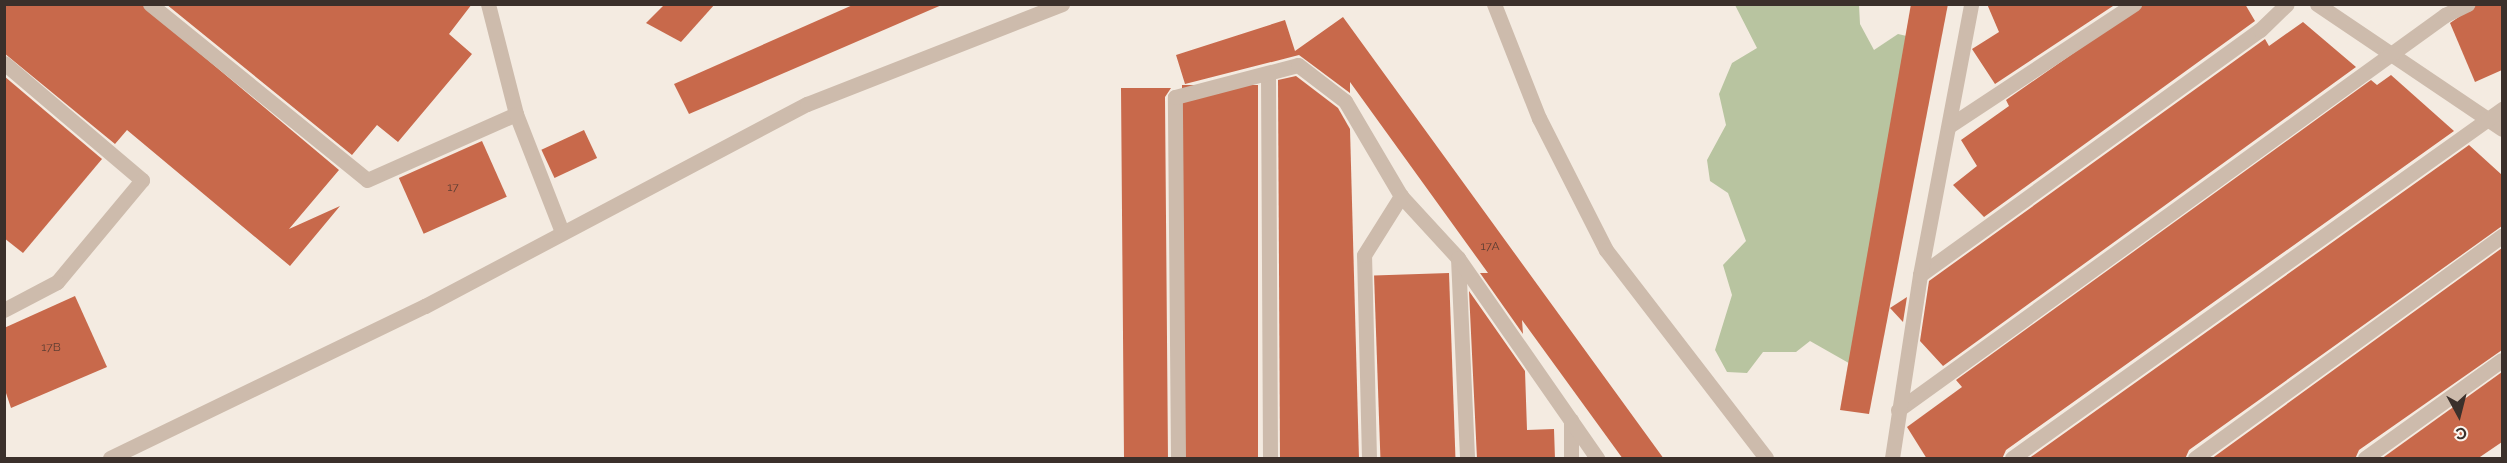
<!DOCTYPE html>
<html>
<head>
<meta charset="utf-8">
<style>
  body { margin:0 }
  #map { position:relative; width:2507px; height:463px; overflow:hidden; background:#f4ebe1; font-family:Raleway,sans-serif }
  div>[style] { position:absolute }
  .green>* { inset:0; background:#b8c4a0 }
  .building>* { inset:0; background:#c8694b; transform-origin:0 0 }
  .minor>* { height:15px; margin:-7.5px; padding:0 7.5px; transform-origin:7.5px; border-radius:7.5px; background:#cdbbac }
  span { translate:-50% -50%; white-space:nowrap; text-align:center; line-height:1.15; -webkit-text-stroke:4.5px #fbf5ee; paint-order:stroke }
  .number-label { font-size:12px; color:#5e3e33 }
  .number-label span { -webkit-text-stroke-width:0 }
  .frame { position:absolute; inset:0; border:6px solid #3b302b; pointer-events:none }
  .north { position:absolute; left:2429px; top:385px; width:60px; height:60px; -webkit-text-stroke:4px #fbf5ee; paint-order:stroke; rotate:173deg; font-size:16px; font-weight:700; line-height:24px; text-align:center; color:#3b302b }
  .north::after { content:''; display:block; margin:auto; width:21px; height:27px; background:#3b302b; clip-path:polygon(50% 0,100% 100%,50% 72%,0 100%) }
</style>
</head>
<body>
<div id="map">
  <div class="green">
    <i style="clip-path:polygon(1735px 5px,1859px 5px,1860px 24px,1874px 50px,1898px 34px,1924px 40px,1854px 366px,1810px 341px,1796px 352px,1763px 352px,1747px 373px,1727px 372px,1715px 350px,1732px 295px,1723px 265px,1746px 241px,1728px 193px,1710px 181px,1707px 160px,1726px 125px,1719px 94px,1732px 63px,1757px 48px)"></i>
  </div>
  <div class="building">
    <i style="clip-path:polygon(4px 4px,141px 4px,339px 170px,289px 229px,340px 206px,290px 266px,127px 130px,115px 144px,4px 53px)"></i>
    <i style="clip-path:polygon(166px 4px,472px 4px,449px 34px,472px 54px,398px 142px,377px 125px,352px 155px)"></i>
    <i style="clip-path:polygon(665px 4px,715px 4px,681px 42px,646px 23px)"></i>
    <i style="clip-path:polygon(855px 4px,944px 4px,689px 114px,674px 84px)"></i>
    <i style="clip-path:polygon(1911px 4px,1948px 4px,1869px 414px,1840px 410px)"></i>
    <i style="clip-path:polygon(1987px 4px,2116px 4px,1995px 84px,1972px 49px,1999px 32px)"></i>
    <i style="clip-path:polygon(2144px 4px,2245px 4px,2255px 21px,1984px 217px,1953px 185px,1977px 166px,1961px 140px,2009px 106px,2006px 100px)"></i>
    <i style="clip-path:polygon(2478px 4px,2502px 4px,2502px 70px,2475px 82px,2450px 23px)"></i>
    <i style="clip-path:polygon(1343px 17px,1664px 459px,1623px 459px,1522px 320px,1523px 334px,1480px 273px,1488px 273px,1350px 82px,1350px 93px,1299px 55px,1185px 84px,1176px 55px,1285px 20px,1295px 51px)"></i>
    <i style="clip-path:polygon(2303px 22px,2356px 67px,1943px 366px,1920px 341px,1929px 281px,2265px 39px,2269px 46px)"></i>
    <i style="clip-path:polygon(2391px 75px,2454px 131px,2006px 450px,2002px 459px,1927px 459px,1907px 427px,1962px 387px,1956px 380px,2371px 80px,2377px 85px)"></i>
    <i style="clip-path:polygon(4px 76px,102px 159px,23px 253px,4px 238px)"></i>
    <i style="clip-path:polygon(1296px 76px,1338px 108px,1350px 129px,1359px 459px,1280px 459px,1278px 80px)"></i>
    <i style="left:1258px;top:85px;width:374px;height:76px;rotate:90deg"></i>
    <i style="clip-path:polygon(1121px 88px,1171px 88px,1165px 97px,1168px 459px,1124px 459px)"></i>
    <i style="left:584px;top:130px;width:31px;height:47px;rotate:65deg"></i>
    <i style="left:482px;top:141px;width:61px;height:91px;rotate:66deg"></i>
    <i style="clip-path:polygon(2469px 145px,2502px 175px,2502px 226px,2189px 450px,2185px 459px,2028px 459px)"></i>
    <i style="clip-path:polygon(2502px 248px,2502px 350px,2359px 450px,2355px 459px,2211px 459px)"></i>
    <i style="left:1449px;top:273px;width:186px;height:75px;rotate:88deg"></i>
    <i style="clip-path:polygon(1469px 291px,1525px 371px,1527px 430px,1554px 429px,1555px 459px,1477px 459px)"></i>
    <i style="clip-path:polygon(75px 296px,107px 367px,11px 408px,4px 387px,4px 328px)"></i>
    <i style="clip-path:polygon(1907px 297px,1903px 322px,1890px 308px)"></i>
    <i style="clip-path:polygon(2502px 372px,2502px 442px,2477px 459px,2381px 459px)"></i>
  </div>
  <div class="minor">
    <i style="left:150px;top:4px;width:279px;rotate:39deg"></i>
    <i style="left:367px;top:180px;width:163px;rotate:-23.9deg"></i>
    <i style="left:488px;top:4px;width:114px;rotate:75.7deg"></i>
    <i style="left:516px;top:114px;width:127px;rotate:68.7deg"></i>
    <i style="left:1494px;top:4px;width:123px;rotate:68.5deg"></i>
    <i style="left:1539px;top:118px;width:148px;rotate:63.1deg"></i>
    <i style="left:1606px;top:250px;width:262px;rotate:52.4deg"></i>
    <i style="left:2317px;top:4px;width:223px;rotate:34deg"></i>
    <i style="left:4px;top:63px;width:181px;rotate:40.3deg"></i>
    <i style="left:142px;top:180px;width:133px;rotate:129.8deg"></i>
    <i style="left:57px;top:282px;width:60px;rotate:152.2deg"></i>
    <i style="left:1268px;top:75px;width:383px;rotate:89.7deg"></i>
    <i style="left:1949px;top:126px;width:222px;rotate:-33.4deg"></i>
    <i style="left:1458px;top:258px;width:200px;rotate:87.4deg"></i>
    <i style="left:1920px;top:275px;width:419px;rotate:-35.8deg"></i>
    <i style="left:2260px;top:30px;width:37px;rotate:-44deg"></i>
    <i style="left:1898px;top:410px;width:675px;rotate:-35.83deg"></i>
    <i style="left:2445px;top:15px;width:25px;rotate:-26deg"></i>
    <i style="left:1571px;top:420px;width:38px;rotate:90deg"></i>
    <i style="left:110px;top:458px;width:350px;rotate:-25.8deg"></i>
    <i style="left:425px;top:306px;width:432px;rotate:-27.9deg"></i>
    <i style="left:807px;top:104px;width:274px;rotate:-21.4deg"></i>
    <i style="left:1178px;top:458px;width:361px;rotate:-90.5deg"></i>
    <i style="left:1175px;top:97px;width:127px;rotate:-14.6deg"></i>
    <i style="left:1298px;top:65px;width:59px;rotate:37.5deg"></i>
    <i style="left:1345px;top:101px;width:110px;rotate:59.5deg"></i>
    <i style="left:1401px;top:196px;width:84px;rotate:47.4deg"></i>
    <i style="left:1458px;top:258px;width:244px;rotate:55.2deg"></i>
    <i style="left:1369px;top:458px;width:203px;rotate:-91.4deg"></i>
    <i style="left:1364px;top:255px;width:70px;rotate:-57.9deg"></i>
    <i style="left:1892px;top:458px;width:185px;rotate:-81.3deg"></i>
    <i style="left:1920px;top:275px;width:276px;rotate:-79.3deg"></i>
    <i style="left:2012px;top:458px;width:602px;rotate:-35.46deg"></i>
    <i style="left:2195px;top:458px;width:379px;rotate:-35.9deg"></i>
    <i style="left:2365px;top:458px;width:168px;rotate:-35.6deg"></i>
  </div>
  <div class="number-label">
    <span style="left:453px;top:188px">17</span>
    <span style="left:1490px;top:247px">17А</span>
    <span style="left:51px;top:348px">17В</span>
  </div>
  <div class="frame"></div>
  <div class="north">С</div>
</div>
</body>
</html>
